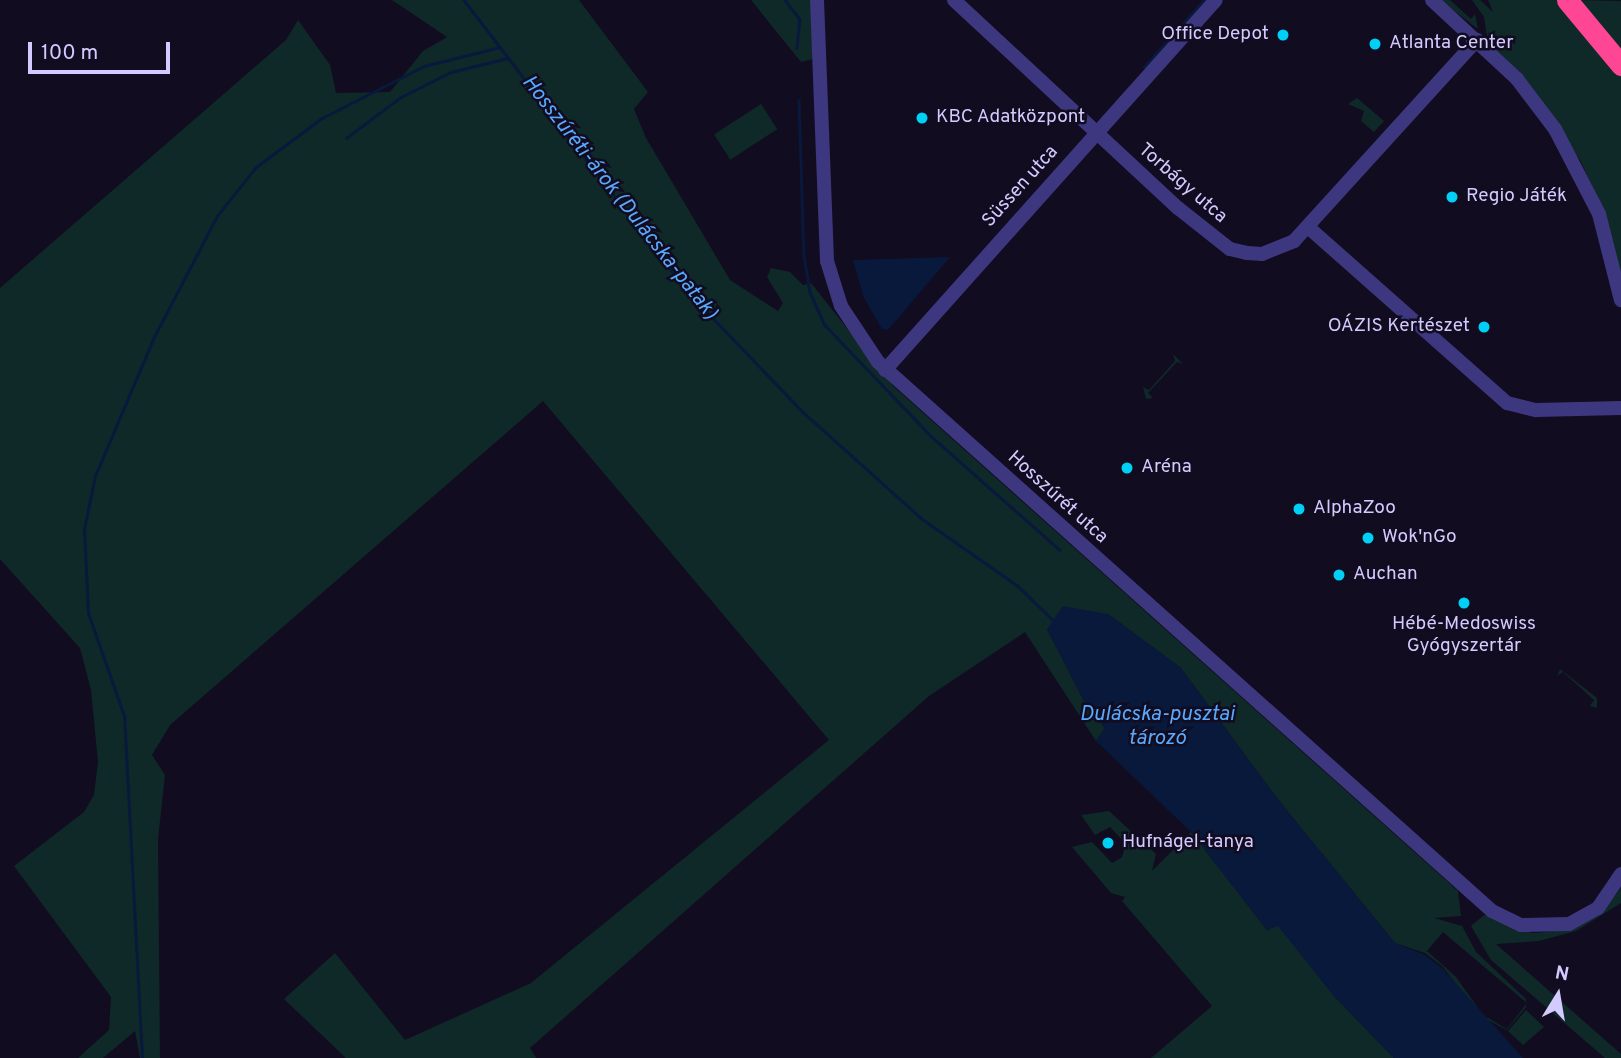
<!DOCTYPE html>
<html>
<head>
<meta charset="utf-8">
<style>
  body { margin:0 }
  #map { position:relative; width:1621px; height:1058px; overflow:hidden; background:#110c1f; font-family:Overpass,sans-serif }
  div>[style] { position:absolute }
  .green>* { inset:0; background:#0f2929; transform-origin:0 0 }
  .water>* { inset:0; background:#09193c }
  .stream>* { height:2.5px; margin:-1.25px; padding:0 1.25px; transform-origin:1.25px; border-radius:1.25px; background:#09193c }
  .minor>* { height:14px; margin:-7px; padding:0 7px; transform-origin:7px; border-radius:7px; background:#3d377f }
  .highway>* { height:21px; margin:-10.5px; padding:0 10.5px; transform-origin:10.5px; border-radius:10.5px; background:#ff4695 }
  .dots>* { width:19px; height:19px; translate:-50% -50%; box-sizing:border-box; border:4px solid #110c1f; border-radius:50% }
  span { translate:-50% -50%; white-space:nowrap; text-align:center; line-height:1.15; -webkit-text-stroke:5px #110c1f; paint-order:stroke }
  .poi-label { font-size:19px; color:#d3cbff }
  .right { translate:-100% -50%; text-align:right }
  .left { translate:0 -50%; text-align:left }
  .street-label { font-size:19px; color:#d3cbff }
  .water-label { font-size:21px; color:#59a9ff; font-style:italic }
  .north { position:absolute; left:1523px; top:960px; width:70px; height:70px; -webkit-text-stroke:5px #110c1f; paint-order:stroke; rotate:11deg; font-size:19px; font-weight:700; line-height:28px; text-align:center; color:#d3cbff }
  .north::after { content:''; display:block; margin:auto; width:24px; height:32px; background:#d3cbff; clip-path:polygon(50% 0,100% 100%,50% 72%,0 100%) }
  .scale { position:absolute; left:28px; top:42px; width:142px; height:32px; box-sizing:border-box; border:4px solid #d3cbff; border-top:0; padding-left:9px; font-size:21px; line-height:24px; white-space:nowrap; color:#d3cbff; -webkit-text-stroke:5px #110c1f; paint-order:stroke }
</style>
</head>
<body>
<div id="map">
  <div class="green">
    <i style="clip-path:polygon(evenodd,392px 0,579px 0,648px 92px,634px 109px,646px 138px,730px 280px,778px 311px,783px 303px,767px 277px,771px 268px,790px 272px,803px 285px,811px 283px,893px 386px,1458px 891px,1461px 916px,1434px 918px,1462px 926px,1476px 952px,1526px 999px,1526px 1007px,1507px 1030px,1482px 1017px,1442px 966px,1425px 953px,1395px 943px,1276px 797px,1181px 668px,1108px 614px,1047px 629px,1084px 701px,1105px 728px,1096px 741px,1025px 632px,929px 696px,530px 1048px,536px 1058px,346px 1058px,284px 999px,335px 953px,405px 1040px,531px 983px,829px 740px,543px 401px,170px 725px,152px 755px,165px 775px,158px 839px,160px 1058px,140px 1058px,135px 1031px,103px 1058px,78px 1058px,109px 1030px,111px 997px,14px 866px,84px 812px,94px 795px,98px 762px,91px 690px,80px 648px,0 559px,0 288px,286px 40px,298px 20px,330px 65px,336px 93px,390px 92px,423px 51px,447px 37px,392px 0,1443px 932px,1527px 1003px,1507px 1029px,1483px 1015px,1456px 977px,1427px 951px,1443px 932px)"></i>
    <i style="clip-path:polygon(751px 0,812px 0,813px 59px,801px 62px)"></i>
    <i style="clip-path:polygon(1440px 0,1450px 0,1471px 19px,1475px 14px,1478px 29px)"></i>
    <i style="clip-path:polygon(1472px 0,1480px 0,1493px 12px,1488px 0,1561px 0,1621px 77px,1621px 275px,1599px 200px,1580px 160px,1488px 43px,1484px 17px)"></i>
    <i style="clip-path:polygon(1576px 0,1621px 1px,1621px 54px)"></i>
    <i style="clip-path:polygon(1357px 98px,1384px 121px,1374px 132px,1361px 121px,1364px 111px,1348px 104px)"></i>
    <i style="left:761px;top:104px;width:30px;height:56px;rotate:57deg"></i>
    <i style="clip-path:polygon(1173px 354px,1183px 364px,1177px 362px,1148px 393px,1153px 398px,1146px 399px,1143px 387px,1149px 390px,1175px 361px)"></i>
    <i style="clip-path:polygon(1560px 669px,1597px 698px,1597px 708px,1590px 706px,1594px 700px,1563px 672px,1557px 676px)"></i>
    <i style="clip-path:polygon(1109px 811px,1156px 854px,1152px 871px,1191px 832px,1267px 930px,1278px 925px,1334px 996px,1394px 1058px,1151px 1058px,1212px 1006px,1122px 901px,1125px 897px,1111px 893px,1072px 847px,1092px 842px,1112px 863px,1122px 857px,1126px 844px,1110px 827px,1095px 835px,1081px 815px)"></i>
    <i style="clip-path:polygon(1621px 888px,1621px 903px,1576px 931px,1539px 941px,1496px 944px,1621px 1054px,1621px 1058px,1605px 1058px,1491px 960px,1471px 926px,1484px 915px,1532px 933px,1570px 930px,1602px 912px)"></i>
    <i style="clip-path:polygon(1526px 1010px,1544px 1027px,1523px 1045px,1508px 1031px)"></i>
  </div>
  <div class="water">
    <i style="clip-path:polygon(950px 257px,888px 330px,882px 329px,864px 298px,853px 260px)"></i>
    <i style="clip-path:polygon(1063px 606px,1108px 614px,1181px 668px,1276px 797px,1395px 943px,1425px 955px,1442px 968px,1523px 1058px,1394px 1058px,1334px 996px,1278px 926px,1267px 930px,1191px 832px,1096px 741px,1105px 728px,1084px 701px,1047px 629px)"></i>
  </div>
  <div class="stream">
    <i style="left:464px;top:0;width:368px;rotate:52.5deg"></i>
    <i style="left:688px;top:292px;width:166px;rotate:46.2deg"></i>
    <i style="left:803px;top:412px;width:159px;rotate:41.9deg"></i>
    <i style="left:921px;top:518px;width:118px;rotate:35deg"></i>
    <i style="left:1018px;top:586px;width:50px;rotate:44.2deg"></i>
    <i style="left:785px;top:0;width:24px;rotate:52deg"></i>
    <i style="left:800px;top:19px;width:29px;rotate:96deg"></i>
    <i style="left:1144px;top:67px;width:90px;rotate:-48.2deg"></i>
    <i style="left:799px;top:100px;width:155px;rotate:88.2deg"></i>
    <i style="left:804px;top:255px;width:37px;rotate:81deg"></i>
    <i style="left:810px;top:292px;width:36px;rotate:66deg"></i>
    <i style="left:825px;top:325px;width:153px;rotate:46.3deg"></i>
    <i style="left:931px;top:436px;width:172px;rotate:41.5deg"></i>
    <i style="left:346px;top:138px;width:69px;rotate:-36.7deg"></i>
    <i style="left:401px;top:97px;width:56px;rotate:-26.6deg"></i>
    <i style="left:451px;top:72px;width:59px;rotate:-13.8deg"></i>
    <i style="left:142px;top:1058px;width:342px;rotate:-93deg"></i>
    <i style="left:124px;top:716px;width:109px;rotate:-109.3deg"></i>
    <i style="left:88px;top:613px;width:84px;rotate:-92.7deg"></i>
    <i style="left:84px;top:529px;width:54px;rotate:-78.3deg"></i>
    <i style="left:95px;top:476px;width:151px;rotate:-67deg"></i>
    <i style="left:154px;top:337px;width:136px;rotate:-62.5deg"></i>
    <i style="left:217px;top:216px;width:63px;rotate:-51.5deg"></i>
    <i style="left:256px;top:167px;width:82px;rotate:-36.6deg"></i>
    <i style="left:322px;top:118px;width:114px;rotate:-27deg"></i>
    <i style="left:424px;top:66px;width:78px;rotate:-14deg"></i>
  </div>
  <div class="minor">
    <i style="left:817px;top:0;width:261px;rotate:87.8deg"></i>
    <i style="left:827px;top:261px;width:47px;rotate:72.7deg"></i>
    <i style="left:841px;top:306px;width:67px;rotate:56.5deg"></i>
    <i style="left:878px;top:362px;width:824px;rotate:41.8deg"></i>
    <i style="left:1492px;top:911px;width:32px;rotate:26deg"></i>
    <i style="left:1521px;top:925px;width:48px;rotate:-1.2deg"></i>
    <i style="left:1569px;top:924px;width:33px;rotate:-29deg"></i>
    <i style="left:1598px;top:908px;width:41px;rotate:-55.9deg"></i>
    <i style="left:954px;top:0;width:306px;rotate:42.9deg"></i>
    <i style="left:1178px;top:208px;width:66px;rotate:38.3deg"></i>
    <i style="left:1230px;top:249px;width:17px;rotate:13deg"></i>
    <i style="left:1247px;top:253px;width:15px;rotate:4deg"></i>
    <i style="left:1262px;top:254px;width:35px;rotate:-22deg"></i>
    <i style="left:1294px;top:241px;width:272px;rotate:-47.7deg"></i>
    <i style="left:1432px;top:0;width:116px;rotate:42.9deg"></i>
    <i style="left:1517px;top:79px;width:63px;rotate:52.8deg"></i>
    <i style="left:1555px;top:129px;width:96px;rotate:62.6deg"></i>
    <i style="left:1599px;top:214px;width:89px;rotate:75.7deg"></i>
    <i style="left:1308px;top:227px;width:266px;rotate:41.5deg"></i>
    <i style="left:1507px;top:403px;width:30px;rotate:14deg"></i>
    <i style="left:1536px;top:410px;width:85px;rotate:-1.3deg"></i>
    <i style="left:885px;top:370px;width:496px;rotate:-48.2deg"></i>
  </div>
  <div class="highway">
    <i style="left:1567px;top:0;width:85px;rotate:50.3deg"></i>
  </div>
  <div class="dots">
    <i style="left:1283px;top:35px;background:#00d0f6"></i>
    <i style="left:1375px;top:44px;background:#00d0f6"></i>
    <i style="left:922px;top:118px;background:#00d0f6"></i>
    <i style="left:1452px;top:197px;background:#00d0f6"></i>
    <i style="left:1484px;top:327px;background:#00d0f6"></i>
    <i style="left:1127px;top:468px;background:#00d0f6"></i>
    <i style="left:1299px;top:509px;background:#00d0f6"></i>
    <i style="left:1368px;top:538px;background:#00d0f6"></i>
    <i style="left:1339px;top:575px;background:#00d0f6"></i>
    <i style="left:1464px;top:603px;background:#00d0f6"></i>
    <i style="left:1108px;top:843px;background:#00d0f6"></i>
  </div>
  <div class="poi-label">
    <span class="right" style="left:1269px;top:35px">Office Depot</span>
    <span class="left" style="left:1389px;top:44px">Atlanta Center</span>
    <span class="left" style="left:936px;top:118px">KBC Adatközpont</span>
    <span class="left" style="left:1466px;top:197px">Regio Játék</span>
    <span class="right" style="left:1470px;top:327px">OÁZIS Kertészet</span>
    <span class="left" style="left:1141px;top:468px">Aréna</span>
    <span class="left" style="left:1313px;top:509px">AlphaZoo</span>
    <span class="left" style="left:1382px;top:538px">Wok'nGo</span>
    <span class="left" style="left:1353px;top:575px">Auchan</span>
    <span style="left:1464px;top:636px">Hébé-Medoswiss<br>Gyógyszertár</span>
    <span class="left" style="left:1122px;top:843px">Hufnágel-tanya</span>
  </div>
  <div class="street-label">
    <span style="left:1182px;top:184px;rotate:41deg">Torbágy utca</span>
    <span style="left:1021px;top:187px;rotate:-48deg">Süssen utca</span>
    <span style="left:1057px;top:498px;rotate:42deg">Hosszúrét utca</span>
  </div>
  <div class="water-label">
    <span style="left:619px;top:198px;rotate:52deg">Hosszúréti-árok (Dulácska-patak)</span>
    <span style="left:1157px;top:727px">Dulácska-pusztai<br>tározó</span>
  </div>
  <div class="north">N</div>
  <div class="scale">100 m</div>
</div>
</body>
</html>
